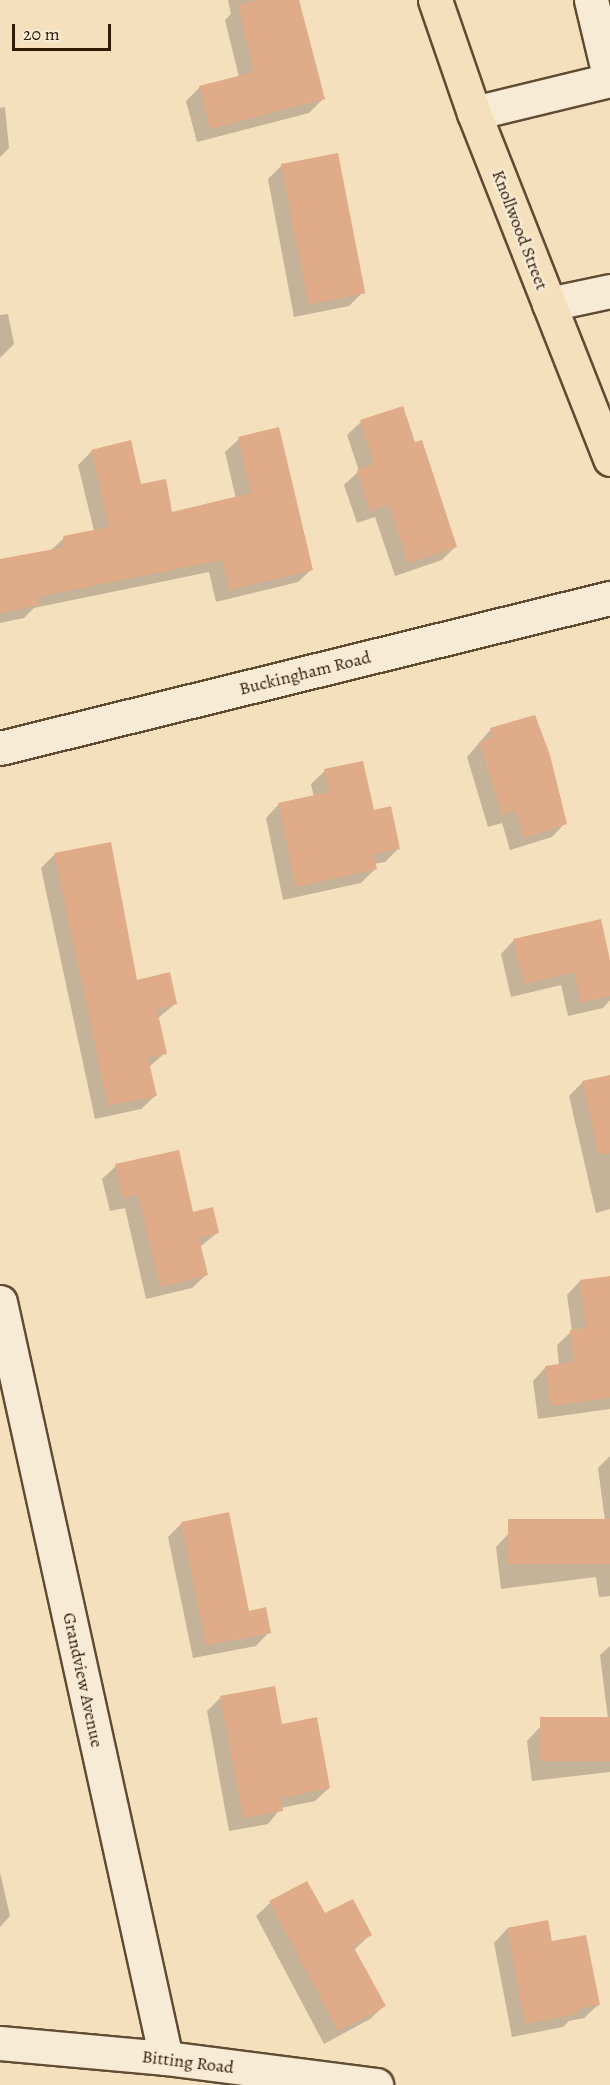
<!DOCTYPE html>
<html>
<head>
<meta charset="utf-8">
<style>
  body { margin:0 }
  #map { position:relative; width:610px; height:2085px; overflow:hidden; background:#f5e0be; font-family:Alegreya,serif }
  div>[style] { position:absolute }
  .shadow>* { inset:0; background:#0003 }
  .building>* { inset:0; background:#dfab88; transform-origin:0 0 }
  .roads { filter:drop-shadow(2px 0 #614c33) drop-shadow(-2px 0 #614c33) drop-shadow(0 2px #614c33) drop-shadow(0 -2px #614c33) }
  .minor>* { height:33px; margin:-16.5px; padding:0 16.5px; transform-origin:16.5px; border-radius:16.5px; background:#f8ebd5 }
  .major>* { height:33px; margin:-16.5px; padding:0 16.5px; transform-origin:16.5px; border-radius:16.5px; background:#f5e0be }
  span { translate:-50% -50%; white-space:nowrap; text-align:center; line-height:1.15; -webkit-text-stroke:4.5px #f8ebd5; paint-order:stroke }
  .street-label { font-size:18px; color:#301a05 }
  .scale { position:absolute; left:12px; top:24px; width:99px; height:27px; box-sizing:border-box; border:3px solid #301a05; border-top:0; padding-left:8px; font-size:18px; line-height:21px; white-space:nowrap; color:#301a05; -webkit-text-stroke:4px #f8ebd5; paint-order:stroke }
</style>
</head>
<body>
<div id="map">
  <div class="shadow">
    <i style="clip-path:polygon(228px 0,299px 0,323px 99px,309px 113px,197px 142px,186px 101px,200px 87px,239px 77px,225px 20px,231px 14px)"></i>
    <i style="clip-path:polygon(5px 107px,9px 148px,0 157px,0 108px)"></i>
    <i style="clip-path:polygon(282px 165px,363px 292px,349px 306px,294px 317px,268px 179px)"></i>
    <i style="clip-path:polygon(8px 314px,14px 344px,0 358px,0 315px)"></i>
    <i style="clip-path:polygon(361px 422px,414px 443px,456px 546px,442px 560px,395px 576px,375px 517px,357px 523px,344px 485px,359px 471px,347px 435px)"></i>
    <i style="clip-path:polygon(239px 439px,312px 569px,298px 582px,216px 602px,209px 572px,34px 608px,24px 618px,0 623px,0 561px,50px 551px,64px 538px,94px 531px,78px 465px,92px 451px,140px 486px,171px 514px,236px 499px,225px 452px)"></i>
    <i style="clip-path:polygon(491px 729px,565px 823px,552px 837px,510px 850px,502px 823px,488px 827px,467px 757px)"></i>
    <i style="clip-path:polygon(325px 771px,373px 812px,399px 848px,385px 862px,374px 864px,375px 869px,361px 883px,283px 900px,266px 818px,279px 804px,314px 797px,311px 784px)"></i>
    <i style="clip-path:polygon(55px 854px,136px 981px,175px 1004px,158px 1018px,165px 1053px,149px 1067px,155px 1096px,141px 1109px,95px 1119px,41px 868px)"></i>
    <i style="clip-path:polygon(514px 940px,610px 966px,610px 1000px,603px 1008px,568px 1016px,561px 985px,511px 997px,501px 954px)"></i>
    <i style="clip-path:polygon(610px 1076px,610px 1209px,596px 1213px,569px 1096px,583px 1082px)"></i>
    <i style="clip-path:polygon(116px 1166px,217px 1233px,200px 1247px,206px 1275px,192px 1288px,146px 1299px,125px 1208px,110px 1211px,102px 1179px)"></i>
    <i style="clip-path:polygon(610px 1277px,610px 1409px,538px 1419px,533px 1381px,546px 1367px,559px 1365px,557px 1345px,572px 1331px,567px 1295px,580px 1281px)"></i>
    <i style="clip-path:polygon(610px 1456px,610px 1596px,599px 1597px,596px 1577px,501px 1589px,496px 1547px,509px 1533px,605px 1521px,598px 1468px)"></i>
    <i style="clip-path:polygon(182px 1523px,248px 1613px,269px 1632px,256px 1646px,193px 1658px,168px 1537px)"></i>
    <i style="clip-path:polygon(610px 1646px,610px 1772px,532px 1781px,527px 1741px,540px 1727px,608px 1719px,600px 1655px)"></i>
    <i style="clip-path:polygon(220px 1698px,281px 1725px,329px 1788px,315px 1801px,281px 1808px,268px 1824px,229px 1831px,207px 1711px)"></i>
    <i style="clip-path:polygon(0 1872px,10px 1916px,0 1927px)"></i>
    <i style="clip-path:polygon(307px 1883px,324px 1915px,370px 1935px,354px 1950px,384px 2006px,370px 2019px,324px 2044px,256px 1916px,270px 1903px)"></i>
    <i style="clip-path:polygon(507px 1929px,551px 1943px,598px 2005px,584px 2018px,569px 2021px,563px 2027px,512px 2037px,494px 1943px)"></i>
  </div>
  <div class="building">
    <i style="clip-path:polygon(259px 0,299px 0,325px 99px,210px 129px,199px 86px,254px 72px,238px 5px)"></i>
    <i style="left:338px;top:153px;width:143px;height:58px;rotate:79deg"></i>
    <i style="clip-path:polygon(403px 406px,415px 442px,422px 440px,457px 547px,408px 563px,389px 504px,370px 511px,357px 470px,374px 464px,360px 420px)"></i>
    <i style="clip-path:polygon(279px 427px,313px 570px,229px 590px,222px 560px,37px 597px,39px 605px,0 613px,0 559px,65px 547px,63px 536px,109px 527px,91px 450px,131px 440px,141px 484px,166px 479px,172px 512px,251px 493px,238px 437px)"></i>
    <i style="clip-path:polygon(535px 715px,550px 755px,567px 824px,524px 838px,516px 810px,502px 815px,479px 742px,493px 737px,490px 728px)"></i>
    <i style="clip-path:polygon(363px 761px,374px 810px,391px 806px,400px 849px,373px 854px,377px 869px,296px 887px,278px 803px,329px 792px,324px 769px)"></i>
    <i style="clip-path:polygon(111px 842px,137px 980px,170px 972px,177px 1004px,157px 1009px,167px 1054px,148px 1058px,157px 1096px,108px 1106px,54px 853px)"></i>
    <i style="clip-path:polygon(601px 919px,610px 960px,610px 996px,581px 1003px,574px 972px,524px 984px,513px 939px)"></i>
    <i style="clip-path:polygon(610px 1075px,610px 1153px,599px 1155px,582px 1081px)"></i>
    <i style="clip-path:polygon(179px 1150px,193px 1212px,213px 1207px,219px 1233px,199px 1238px,208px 1275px,160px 1287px,138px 1195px,123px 1199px,115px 1164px)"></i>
    <i style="clip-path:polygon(610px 1276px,610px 1398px,551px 1406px,545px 1366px,574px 1362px,570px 1330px,586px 1328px,580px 1280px)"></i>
    <i style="clip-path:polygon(229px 1512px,249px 1611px,266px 1607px,271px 1633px,206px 1645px,181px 1522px)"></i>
    <i style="left:610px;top:1519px;width:45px;height:102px;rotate:90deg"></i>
    <i style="clip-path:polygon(275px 1686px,282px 1724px,317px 1717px,330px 1788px,281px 1798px,283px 1811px,243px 1818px,220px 1696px)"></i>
    <i style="left:610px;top:1717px;width:44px;height:70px;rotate:90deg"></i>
    <i style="clip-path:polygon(307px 1881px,325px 1913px,353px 1899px,372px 1935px,353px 1946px,386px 2006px,338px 2031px,269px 1901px)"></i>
    <i style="clip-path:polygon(548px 1920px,552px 1941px,586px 1935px,600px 2005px,578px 2009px,578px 2014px,525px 2024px,507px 1928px)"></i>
  </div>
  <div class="roads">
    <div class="minor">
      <i style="left:591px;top:0;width:82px;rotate:76.6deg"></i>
      <i style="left:474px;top:113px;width:140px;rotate:-13.6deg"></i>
      <i style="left:549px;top:304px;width:62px;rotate:-12deg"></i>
      <i style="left:0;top:748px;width:628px;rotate:-13.82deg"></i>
      <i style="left:0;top:1302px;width:774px;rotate:77.62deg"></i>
      <i style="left:0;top:2043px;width:167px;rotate:5.2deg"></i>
      <i style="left:166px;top:2058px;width:212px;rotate:7.3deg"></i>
    </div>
    <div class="major">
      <i style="left:435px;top:0;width:120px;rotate:71deg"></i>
      <i style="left:474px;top:113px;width:372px;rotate:68.5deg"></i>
    </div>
  </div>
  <div class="street-label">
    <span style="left:520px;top:230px;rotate:69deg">Knollwood Street</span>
    <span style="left:305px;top:673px;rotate:-14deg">Buckingham Road</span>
    <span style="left:83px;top:1680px;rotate:78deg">Grandview Avenue</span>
    <span style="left:188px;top:2062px;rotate:7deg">Bitting Road</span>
  </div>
  <div class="scale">20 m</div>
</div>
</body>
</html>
